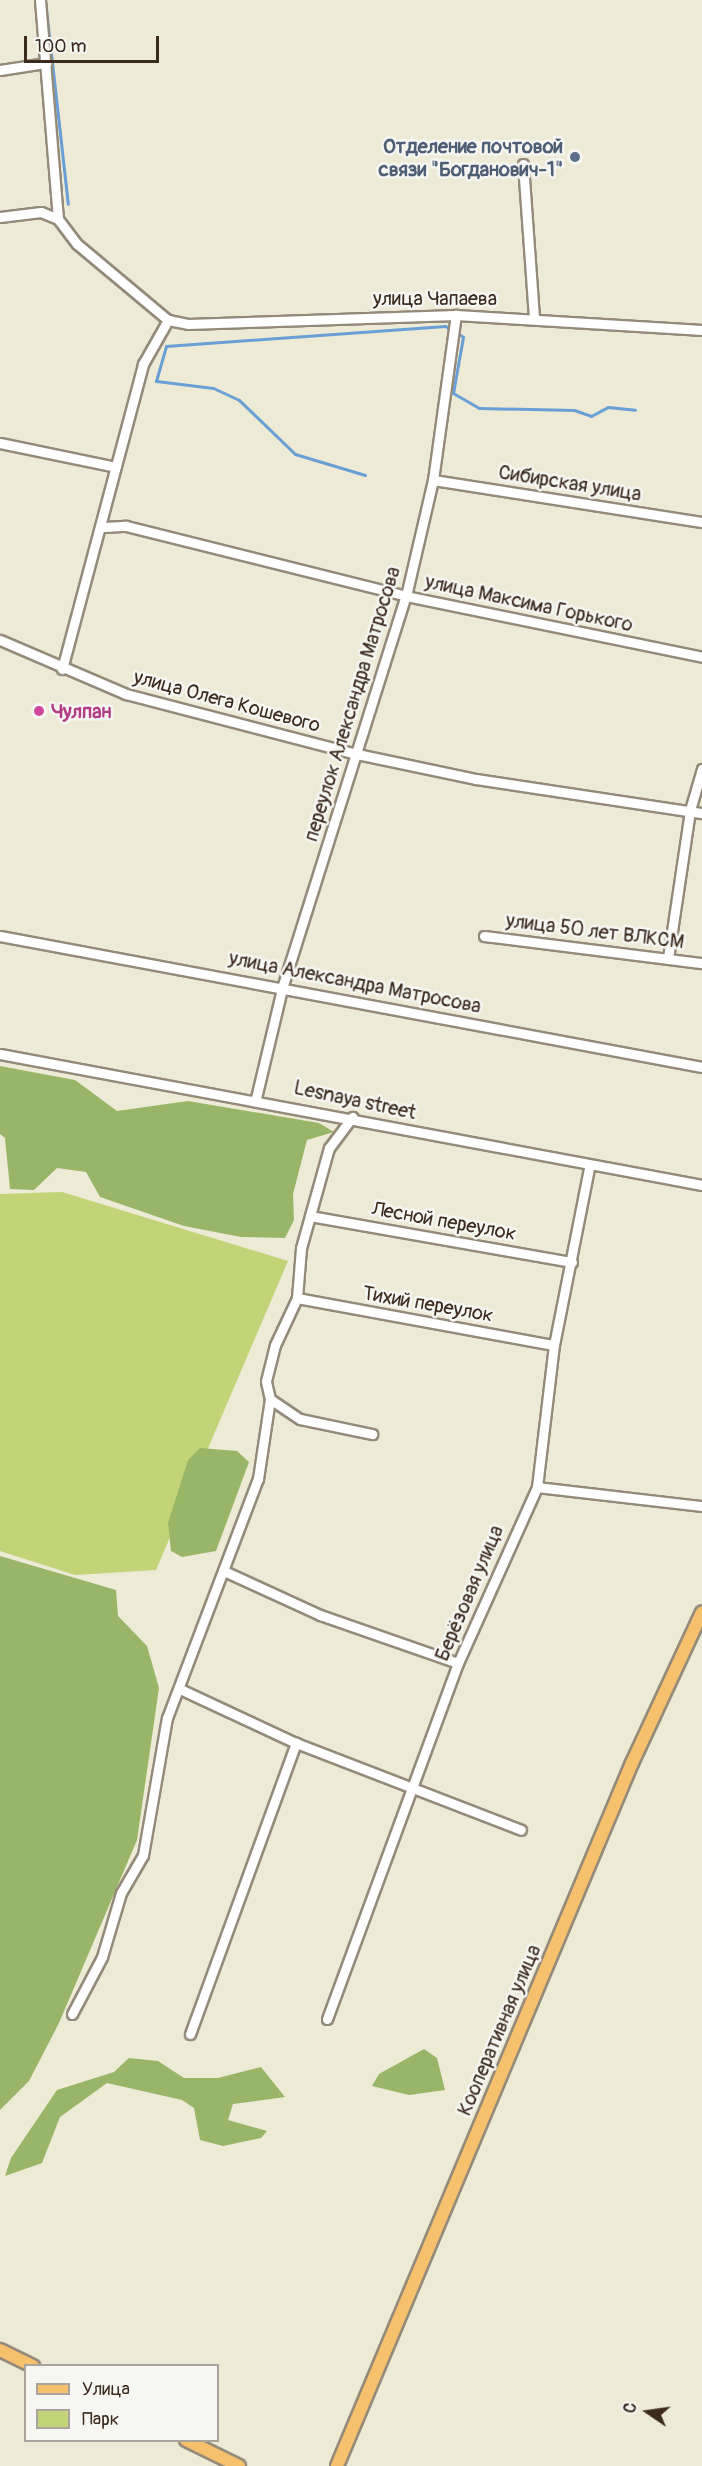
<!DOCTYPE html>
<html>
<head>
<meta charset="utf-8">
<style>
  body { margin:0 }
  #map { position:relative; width:702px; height:2466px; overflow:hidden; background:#edead5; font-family:Pangolin,sans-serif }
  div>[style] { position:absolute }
  .green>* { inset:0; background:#c2d477 }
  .forest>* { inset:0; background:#99b668 }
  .stream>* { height:3px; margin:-1.5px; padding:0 1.5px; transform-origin:1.5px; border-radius:1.5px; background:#699fd7 }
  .roads { filter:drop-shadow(2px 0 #948a7a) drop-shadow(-2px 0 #948a7a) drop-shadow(0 2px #948a7a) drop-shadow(0 -2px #948a7a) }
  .minor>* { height:9px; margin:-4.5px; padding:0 4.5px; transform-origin:4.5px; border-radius:4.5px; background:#fff }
  .major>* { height:12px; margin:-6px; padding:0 6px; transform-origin:6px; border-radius:6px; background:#f7c06c }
  .dots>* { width:16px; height:16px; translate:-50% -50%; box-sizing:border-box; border:3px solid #f6f6f2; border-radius:50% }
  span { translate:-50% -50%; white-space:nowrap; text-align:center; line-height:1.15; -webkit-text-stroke:5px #f6f6f2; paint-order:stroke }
  .service-label { font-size:20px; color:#4e5e75; font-weight:700 }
  .right { translate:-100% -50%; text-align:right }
  .street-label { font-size:20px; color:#3b2a1e }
  .hotel-label { font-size:20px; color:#b23c85; font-weight:700 }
  .left { translate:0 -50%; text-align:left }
  .legend { position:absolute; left:24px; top:2364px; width:195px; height:78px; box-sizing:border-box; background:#f6f6f2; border:2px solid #aba49d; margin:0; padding:8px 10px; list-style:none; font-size:18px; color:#3b2a1e }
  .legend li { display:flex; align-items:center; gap:12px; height:30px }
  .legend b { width:30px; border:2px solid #aba49d }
  .north { position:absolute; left:618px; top:2382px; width:60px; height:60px; -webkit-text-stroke:4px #f6f6f2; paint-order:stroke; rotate:283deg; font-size:16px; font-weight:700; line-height:24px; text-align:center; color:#3b2a1e }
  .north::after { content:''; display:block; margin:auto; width:21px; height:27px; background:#3b2a1e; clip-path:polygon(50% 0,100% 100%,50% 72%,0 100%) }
  .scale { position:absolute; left:24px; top:36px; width:135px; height:27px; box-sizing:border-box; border:3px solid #3b2a1e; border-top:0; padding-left:8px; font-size:18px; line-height:21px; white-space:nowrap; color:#3b2a1e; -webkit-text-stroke:4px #f6f6f2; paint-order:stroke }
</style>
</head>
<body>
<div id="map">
  <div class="green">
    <i style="clip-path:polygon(62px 1192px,288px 1261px,156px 1570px,75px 1575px,0 1551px,0 1194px)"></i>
  </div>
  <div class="forest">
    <i style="clip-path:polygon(0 1066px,75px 1080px,117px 1111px,188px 1101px,319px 1123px,334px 1132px,307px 1140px,293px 1194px,294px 1220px,285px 1238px,241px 1237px,184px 1226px,100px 1197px,86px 1172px,57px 1168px,34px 1190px,10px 1189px,5px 1138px,0 1134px)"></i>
    <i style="clip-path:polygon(200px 1448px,237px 1451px,249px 1462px,216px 1551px,182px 1557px,171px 1551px,168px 1523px,188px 1460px)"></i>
    <i style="clip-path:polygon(0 1556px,116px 1590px,118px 1616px,147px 1646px,159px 1688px,137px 1840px,59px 2023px,29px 2081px,0 2110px)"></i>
    <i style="clip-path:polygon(424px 2049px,437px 2058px,445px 2090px,409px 2095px,372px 2086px,379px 2074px)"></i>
    <i style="clip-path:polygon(129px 2058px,158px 2061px,184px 2078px,218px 2078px,261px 2067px,285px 2097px,233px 2104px,228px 2120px,267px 2131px,261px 2138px,223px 2146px,200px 2140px,194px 2108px,182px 2100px,107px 2083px,60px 2117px,42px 2163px,5px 2176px,11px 2158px,57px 2090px,114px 2072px)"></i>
  </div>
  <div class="stream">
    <i style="left:45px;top:0;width:205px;rotate:83.6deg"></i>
    <i style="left:365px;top:475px;width:73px;rotate:-163.3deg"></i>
    <i style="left:295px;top:454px;width:78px;rotate:-136deg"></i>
    <i style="left:239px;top:400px;width:29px;rotate:-155deg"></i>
    <i style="left:213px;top:388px;width:57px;rotate:-173deg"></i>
    <i style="left:156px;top:381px;width:36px;rotate:-74deg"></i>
    <i style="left:166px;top:346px;width:280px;rotate:-4.1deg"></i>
    <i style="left:445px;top:326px;width:21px;rotate:31deg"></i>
    <i style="left:463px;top:337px;width:57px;rotate:100.1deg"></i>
    <i style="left:453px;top:393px;width:30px;rotate:30deg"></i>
    <i style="left:479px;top:408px;width:95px;rotate:1.2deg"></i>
    <i style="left:574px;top:410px;width:18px;rotate:19deg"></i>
    <i style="left:591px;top:416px;width:19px;rotate:-28deg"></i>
    <i style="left:608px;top:407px;width:27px;rotate:6deg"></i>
  </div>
  <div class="roads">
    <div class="minor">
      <i style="left:40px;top:0;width:220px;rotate:85.3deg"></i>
      <i style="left:0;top:70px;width:47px;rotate:-8.7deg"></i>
      <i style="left:523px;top:164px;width:153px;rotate:85.9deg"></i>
      <i style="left:0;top:217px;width:41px;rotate:-7deg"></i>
      <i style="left:41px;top:212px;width:18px;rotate:22deg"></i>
      <i style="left:58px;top:219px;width:31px;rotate:53deg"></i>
      <i style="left:77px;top:244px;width:119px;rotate:39.9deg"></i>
      <i style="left:168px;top:320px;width:20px;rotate:11deg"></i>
      <i style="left:188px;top:324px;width:268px;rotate:-1.9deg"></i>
      <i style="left:456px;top:315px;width:246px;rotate:3.5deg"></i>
      <i style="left:0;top:443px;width:118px;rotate:11.7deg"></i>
      <i style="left:433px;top:480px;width:272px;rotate:8.9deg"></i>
      <i style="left:104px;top:527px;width:22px;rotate:-3deg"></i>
      <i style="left:126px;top:526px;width:289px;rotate:14deg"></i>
      <i style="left:406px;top:596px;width:302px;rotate:11.6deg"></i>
      <i style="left:0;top:640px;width:137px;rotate:23.2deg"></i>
      <i style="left:126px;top:694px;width:239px;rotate:14.6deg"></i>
      <i style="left:357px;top:754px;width:122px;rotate:11.9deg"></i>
      <i style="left:476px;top:779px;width:229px;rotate:8.6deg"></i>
      <i style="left:62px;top:669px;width:316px;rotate:-75.1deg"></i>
      <i style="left:143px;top:364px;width:51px;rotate:-60.4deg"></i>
      <i style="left:0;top:936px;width:714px;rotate:10.57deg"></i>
      <i style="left:484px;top:936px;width:220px;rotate:7.1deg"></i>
      <i style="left:668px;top:958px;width:150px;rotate:-81.5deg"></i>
      <i style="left:690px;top:810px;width:43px;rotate:-73.7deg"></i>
      <i style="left:0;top:1054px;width:714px;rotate:10.57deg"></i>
      <i style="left:256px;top:1098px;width:116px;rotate:-76.6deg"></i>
      <i style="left:283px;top:985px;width:408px;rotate:-72.5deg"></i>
      <i style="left:406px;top:596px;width:119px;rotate:-76.9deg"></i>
      <i style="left:433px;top:480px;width:167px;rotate:-82.1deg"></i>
      <i style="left:310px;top:1216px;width:266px;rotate:10deg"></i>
      <i style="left:297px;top:1298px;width:261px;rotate:10.4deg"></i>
      <i style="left:270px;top:1399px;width:36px;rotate:34deg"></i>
      <i style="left:300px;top:1419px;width:74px;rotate:11.8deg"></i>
      <i style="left:537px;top:1487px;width:166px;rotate:6.6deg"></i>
      <i style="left:224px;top:1571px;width:106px;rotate:24.6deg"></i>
      <i style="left:320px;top:1615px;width:146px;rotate:19.2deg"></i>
      <i style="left:180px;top:1689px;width:128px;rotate:25deg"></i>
      <i style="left:296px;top:1743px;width:241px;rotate:21.1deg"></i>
      <i style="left:72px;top:2014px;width:64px;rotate:-62.2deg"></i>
      <i style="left:102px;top:1957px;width:67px;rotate:-73.5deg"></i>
      <i style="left:121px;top:1893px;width:44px;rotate:-59.9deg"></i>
      <i style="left:143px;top:1855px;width:139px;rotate:-80.1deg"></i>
      <i style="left:167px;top:1718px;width:256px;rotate:-69.2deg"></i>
      <i style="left:258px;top:1479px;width:81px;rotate:-81.5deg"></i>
      <i style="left:270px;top:1399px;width:18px;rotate:-103deg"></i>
      <i style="left:266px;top:1381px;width:37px;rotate:-76deg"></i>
      <i style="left:275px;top:1345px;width:52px;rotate:-64.9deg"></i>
      <i style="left:297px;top:1298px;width:50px;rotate:-85.4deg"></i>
      <i style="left:301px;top:1248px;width:104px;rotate:-74.4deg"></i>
      <i style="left:329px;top:1148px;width:39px;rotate:-53deg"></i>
      <i style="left:327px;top:2019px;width:379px;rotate:-69.8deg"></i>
      <i style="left:458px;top:1663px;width:193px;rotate:-65.8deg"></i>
      <i style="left:537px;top:1487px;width:143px;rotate:-83.2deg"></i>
      <i style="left:554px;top:1345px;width:180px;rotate:-78.8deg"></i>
      <i style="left:190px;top:2034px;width:310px;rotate:-70deg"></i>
    </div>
    <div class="major">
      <i style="left:0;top:2350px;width:37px;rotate:26deg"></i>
      <i style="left:186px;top:2440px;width:59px;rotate:26.1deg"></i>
      <i style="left:337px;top:2466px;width:762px;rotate:-67.24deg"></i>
      <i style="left:632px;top:1763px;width:166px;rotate:-65.1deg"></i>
    </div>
  </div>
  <div class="dots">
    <i style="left:575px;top:157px;background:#5c6f8a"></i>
    <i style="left:39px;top:711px;background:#d1479c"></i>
  </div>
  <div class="service-label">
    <span class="right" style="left:563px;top:158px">Отделение почтовой<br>связи "Богданович-1"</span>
  </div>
  <div class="street-label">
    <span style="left:435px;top:298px">улица Чапаева</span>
    <span style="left:570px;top:483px;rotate:9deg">Сибирская улица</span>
    <span style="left:529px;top:603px;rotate:12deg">улица Максима Горького</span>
    <span style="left:227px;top:701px;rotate:15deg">улица Олега Кошевого</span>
    <span style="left:352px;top:704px;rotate:-73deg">переулок Александра Матросова</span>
    <span style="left:595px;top:931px;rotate:7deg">улица 50 лет ВЛКСМ</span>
    <span style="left:355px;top:982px;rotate:11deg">улица Александра Матросова</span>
    <span style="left:355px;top:1100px;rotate:12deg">Lesnaya street</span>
    <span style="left:444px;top:1221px;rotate:10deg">Лесной переулок</span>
    <span style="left:428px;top:1304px;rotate:10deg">Тихий переулок</span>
    <span style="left:469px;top:1593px;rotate:-67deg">Берёзовая улица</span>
    <span style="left:499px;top:2030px;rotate:-67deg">Кооперативная улица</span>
  </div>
  <div class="hotel-label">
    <span class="left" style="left:51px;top:711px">Чулпан</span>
  </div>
  <ul class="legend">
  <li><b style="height:8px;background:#f7c06c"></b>Улица</li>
  <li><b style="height:16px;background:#c2d477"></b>Парк</li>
  </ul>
  <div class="north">С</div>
  <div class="scale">100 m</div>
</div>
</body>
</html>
